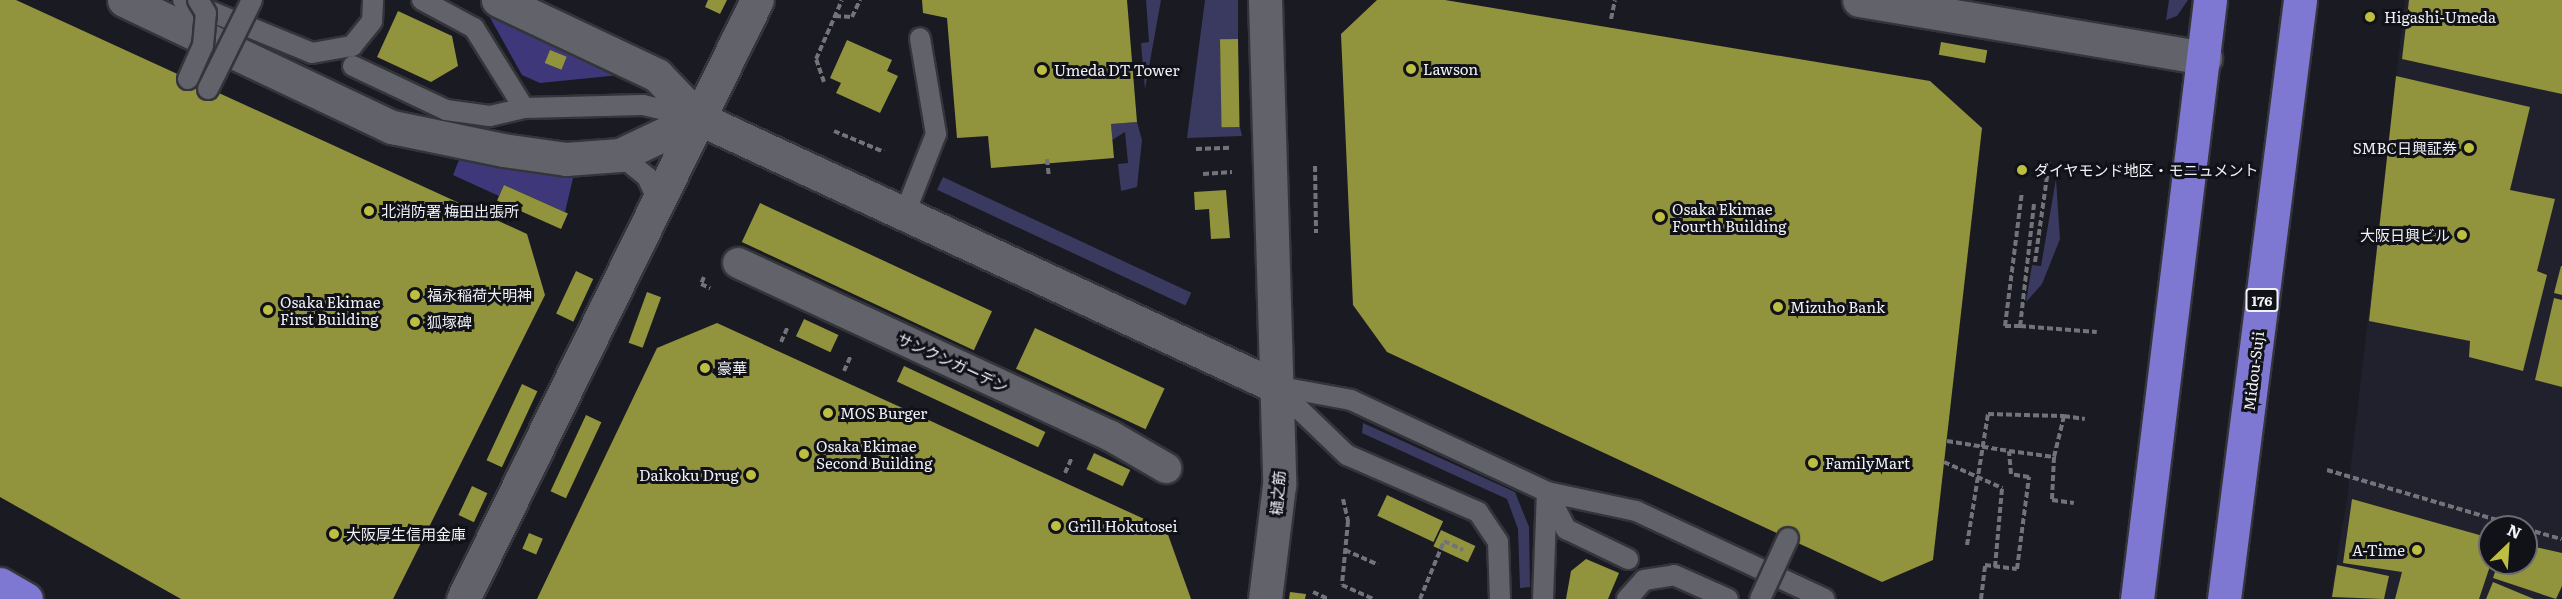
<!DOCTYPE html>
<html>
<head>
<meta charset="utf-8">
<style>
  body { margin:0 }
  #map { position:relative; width:2562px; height:599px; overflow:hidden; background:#1a1a22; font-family:Literata,"Noto Sans JP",serif }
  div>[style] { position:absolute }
  .built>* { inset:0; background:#21212e }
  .green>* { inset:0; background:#3a3960; transform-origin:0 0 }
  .forest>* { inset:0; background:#3e387a }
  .building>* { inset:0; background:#91933d; transform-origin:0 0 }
  .path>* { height:4px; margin-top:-2px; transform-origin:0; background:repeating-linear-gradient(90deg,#73737a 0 6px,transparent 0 9px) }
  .roads { filter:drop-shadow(2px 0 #34343a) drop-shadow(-2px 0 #34343a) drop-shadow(0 2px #34343a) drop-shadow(0 -2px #34343a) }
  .service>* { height:20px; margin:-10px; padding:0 10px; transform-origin:10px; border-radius:10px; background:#62626b }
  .pedestrian>* { height:30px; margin:-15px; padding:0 15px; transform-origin:15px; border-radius:15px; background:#62626b }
  .minor>* { height:33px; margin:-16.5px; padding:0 16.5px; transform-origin:16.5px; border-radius:16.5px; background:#62626b }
  .tertiary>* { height:33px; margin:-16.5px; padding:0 16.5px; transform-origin:16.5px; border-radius:16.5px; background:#62626b }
  .trunk>* { height:33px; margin:-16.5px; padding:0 16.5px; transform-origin:16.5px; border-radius:16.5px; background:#7e78d2 }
  .path-bridge>* { height:4px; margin-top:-2px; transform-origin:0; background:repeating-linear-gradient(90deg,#73737a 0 6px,transparent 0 9px) }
  .bridges { filter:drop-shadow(2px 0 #34343a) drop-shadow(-2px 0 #34343a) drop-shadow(0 2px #34343a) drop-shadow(0 -2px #34343a) }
  .service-bridge>* { height:20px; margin:-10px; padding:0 10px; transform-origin:10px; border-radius:10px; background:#62626b }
  .dots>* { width:16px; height:16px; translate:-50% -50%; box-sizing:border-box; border:3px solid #111118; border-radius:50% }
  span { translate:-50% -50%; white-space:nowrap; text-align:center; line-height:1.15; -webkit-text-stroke:6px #111118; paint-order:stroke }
  .shield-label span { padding:2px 4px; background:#111118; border:2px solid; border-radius:4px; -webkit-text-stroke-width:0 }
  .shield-label { font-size:14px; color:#f0f0f6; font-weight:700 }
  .poi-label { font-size:15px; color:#f0f0f6 }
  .left { translate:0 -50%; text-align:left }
  .right { translate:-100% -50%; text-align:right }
  .street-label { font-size:15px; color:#f0f0f6 }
  .north { position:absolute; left:2478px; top:515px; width:60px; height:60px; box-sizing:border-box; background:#111118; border:2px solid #6a6a71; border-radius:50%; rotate:25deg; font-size:16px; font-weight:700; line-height:24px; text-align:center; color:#f0f0f6 }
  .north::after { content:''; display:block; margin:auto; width:21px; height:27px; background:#bdbf43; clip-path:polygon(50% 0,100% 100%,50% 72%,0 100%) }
</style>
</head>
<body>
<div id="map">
  <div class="built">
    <i style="clip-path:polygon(evenodd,2405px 0,2562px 0,2562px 599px,2330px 599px,2347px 499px,2405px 0,2490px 527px,2526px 527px,2526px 563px,2490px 563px,2490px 527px)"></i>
  </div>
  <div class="green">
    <i style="clip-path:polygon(1146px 0,1161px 0,1145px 89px,1141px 43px,1149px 42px)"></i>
    <i style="clip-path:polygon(1205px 0,1238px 0,1238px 39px,1220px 40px,1223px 127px,1240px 127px,1242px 136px,1187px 138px)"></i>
    <i style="clip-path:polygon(2169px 0,2188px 0,2177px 16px,2166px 20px)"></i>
    <i style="clip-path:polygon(1137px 122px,1142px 140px,1137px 187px,1121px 191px,1118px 164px,1128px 163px,1125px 132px,1112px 140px,1111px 124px)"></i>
    <i style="left:943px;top:177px;width:274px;height:14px;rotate:25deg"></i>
    <i style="clip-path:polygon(2056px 179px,2060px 239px,2042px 284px,2026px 302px,2032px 265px,2041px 266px)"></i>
    <i style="clip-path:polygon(1363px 423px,1515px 492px,1529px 527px,1530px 587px,1520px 588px,1518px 529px,1507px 499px,1362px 433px)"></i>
  </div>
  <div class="forest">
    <i style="clip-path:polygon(488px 14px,620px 75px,540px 83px,522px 75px)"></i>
    <i style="clip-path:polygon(470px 155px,573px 178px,565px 212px,504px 185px,499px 196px,453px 175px,459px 160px)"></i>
  </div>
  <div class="building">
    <i style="clip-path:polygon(0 0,16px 0,527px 234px,545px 295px,393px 599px,181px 599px,0 497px)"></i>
    <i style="clip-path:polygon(708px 0,727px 0,720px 14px,705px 7px)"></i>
    <i style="clip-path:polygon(922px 0,1127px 0,1137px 122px,1111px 124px,1114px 158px,991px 168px,988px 136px,957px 138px,947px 18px,923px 13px)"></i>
    <i style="clip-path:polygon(1377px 0,1445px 0,1930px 81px,1982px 128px,1933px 560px,1882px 582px,1387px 352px,1353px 305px,1341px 34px)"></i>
    <i style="clip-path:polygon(2409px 0,2562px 0,2562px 94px,2402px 59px)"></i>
    <i style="clip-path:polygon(398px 11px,452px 36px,458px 66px,431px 82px,377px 57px)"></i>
    <i style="left:1238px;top:39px;width:88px;height:18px;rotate:89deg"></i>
    <i style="clip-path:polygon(847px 40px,892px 60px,887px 71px,898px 76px,880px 113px,836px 93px,841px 83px,830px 78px)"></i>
    <i style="left:1941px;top:42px;width:47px;height:13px;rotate:10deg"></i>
    <i style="left:550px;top:50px;width:18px;height:14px;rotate:22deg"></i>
    <i style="clip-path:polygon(2396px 76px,2530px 107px,2510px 190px,2555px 199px,2537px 271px,2547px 275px,2523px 371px,2469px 357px,2470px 341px,2369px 321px)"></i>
    <i style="left:504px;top:185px;width:70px;height:17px;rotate:24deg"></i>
    <i style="clip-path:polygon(1226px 190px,1230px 238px,1211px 239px,1209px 209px,1195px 210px,1194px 192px)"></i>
    <i style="left:760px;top:203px;width:256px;height:43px;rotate:25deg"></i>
    <i style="clip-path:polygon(2561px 266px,2562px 266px,2562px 295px,2554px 293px)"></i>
    <i style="left:576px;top:271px;width:19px;height:47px;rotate:25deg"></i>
    <i style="left:647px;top:292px;width:15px;height:54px;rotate:20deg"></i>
    <i style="clip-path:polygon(2554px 298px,2562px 300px,2562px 387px,2535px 380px)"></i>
    <i style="left:804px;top:319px;width:38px;height:19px;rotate:25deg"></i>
    <i style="clip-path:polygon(717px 323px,1166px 529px,1191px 599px,537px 599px,657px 348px)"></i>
    <i style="left:1035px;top:328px;width:143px;height:45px;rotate:25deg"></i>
    <i style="left:904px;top:366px;width:156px;height:17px;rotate:25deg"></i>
    <i style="left:522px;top:384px;width:17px;height:84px;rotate:25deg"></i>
    <i style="left:586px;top:415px;width:17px;height:84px;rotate:25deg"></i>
    <i style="left:1094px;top:453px;width:40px;height:18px;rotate:25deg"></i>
    <i style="left:472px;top:486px;width:17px;height:32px;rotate:25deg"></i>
    <i style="left:1387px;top:495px;width:62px;height:23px;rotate:25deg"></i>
    <i style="clip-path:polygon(2352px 499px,2490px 538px,2491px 563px,2479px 599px,2395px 599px,2402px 572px,2343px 563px)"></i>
    <i style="left:1441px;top:530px;width:38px;height:18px;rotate:25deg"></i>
    <i style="left:529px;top:533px;width:15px;height:17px;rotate:23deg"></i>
    <i style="clip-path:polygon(2526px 545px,2562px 553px,2562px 586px,2556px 599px,2493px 578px,2498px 563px,2526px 563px)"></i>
    <i style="clip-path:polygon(1586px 559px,1619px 573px,1608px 599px,1566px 599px,1571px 571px)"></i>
    <i style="clip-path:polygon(2337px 565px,2389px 576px,2384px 599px,2332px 597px)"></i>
    <i style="clip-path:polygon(2493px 582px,2534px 599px,2486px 599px)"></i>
    <i style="clip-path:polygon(1290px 592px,1306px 594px,1305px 599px,1289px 599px)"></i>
  </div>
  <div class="path">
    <i style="left:835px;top:16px;width:17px;rotate:3deg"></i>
    <i style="left:852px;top:17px;width:19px;rotate:-65deg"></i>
    <i style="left:1611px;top:19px;width:19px;rotate:-78deg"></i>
    <i style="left:824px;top:82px;width:24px;rotate:-109deg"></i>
    <i style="left:816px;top:59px;width:64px;rotate:-66.2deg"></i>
    <i style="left:834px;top:131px;width:54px;rotate:22.8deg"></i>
    <i style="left:1196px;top:149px;width:35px;rotate:-2deg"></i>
    <i style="left:1047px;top:159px;width:18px;rotate:84deg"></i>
    <i style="left:1315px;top:166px;width:67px;rotate:89.1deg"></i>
    <i style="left:1203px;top:174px;width:29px;rotate:-4deg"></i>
    <i style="left:2034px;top:204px;width:123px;rotate:96.5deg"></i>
    <i style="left:2020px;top:326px;width:77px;rotate:4.5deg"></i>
    <i style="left:2035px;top:262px;width:101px;rotate:-82deg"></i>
    <i style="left:704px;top:277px;width:8px;rotate:113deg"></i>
    <i style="left:701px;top:284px;width:10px;rotate:24deg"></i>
    <i style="left:2020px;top:326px;width:15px;rotate:180deg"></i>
    <i style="left:2005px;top:326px;width:135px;rotate:-82.8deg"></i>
    <i style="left:781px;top:342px;width:17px;rotate:-66deg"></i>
    <i style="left:844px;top:371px;width:17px;rotate:-66deg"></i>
    <i style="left:2064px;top:416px;width:21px;rotate:8deg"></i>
    <i style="left:2327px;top:470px;width:202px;rotate:16.4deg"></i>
    <i style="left:1065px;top:473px;width:17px;rotate:-66deg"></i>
    <i style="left:1343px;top:499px;width:23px;rotate:77deg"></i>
    <i style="left:1348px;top:521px;width:64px;rotate:95.4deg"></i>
    <i style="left:1342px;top:585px;width:35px;rotate:24deg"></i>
    <i style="left:2526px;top:529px;width:37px;rotate:16deg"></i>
    <i style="left:1967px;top:545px;width:133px;rotate:-80.9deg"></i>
    <i style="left:1988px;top:414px;width:76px;rotate:1.5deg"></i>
    <i style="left:2064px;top:416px;width:42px;rotate:103.7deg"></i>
    <i style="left:2054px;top:457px;width:43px;rotate:92.7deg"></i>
    <i style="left:2052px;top:500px;width:22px;rotate:8deg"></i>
    <i style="left:1345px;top:550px;width:36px;rotate:24deg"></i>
    <i style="left:1995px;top:567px;width:79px;rotate:-84.9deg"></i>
    <i style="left:1313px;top:592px;width:17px;rotate:25deg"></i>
    <i style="left:1420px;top:599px;width:63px;rotate:-67.5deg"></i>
    <i style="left:1444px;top:541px;width:21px;rotate:25deg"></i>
    <i style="left:1981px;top:599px;width:34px;rotate:-83deg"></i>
    <i style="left:1985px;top:565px;width:32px;rotate:7deg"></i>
    <i style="left:2017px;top:569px;width:93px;rotate:-82.6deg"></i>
    <i style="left:2029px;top:477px;width:18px;rotate:-171deg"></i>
    <i style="left:2011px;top:474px;width:23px;rotate:-95deg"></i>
    <i style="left:2009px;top:451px;width:45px;rotate:7.6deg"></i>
  </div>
  <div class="roads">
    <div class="service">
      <i style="left:183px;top:0;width:139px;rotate:22.3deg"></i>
      <i style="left:312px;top:53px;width:41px;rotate:-9.9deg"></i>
      <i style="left:352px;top:46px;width:32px;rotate:-51deg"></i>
      <i style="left:372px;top:21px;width:21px;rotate:-87deg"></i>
      <i style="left:422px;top:0;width:59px;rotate:28.3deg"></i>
      <i style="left:474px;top:28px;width:94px;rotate:58deg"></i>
      <i style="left:524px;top:108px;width:119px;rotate:-1.4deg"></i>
      <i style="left:643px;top:105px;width:52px;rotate:13.2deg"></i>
      <i style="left:353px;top:66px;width:103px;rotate:25.3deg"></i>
      <i style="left:446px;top:110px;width:44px;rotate:7.8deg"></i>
      <i style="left:490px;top:116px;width:35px;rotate:-13deg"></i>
      <i style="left:620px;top:155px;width:35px;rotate:39deg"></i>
      <i style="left:647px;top:177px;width:23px;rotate:65deg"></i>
      <i style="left:905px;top:213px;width:85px;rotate:-68.6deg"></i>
      <i style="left:936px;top:134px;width:97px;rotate:-99.5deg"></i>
      <i style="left:1275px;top:386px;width:77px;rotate:10.4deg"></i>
      <i style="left:1351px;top:400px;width:217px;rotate:25.1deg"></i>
      <i style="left:1547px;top:492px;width:91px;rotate:12.1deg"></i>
      <i style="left:1636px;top:511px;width:208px;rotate:25deg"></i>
      <i style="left:1275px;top:386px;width:100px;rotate:43.8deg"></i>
      <i style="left:1347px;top:455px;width:143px;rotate:23.5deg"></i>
      <i style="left:1478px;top:512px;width:36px;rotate:56deg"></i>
      <i style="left:1498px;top:542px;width:57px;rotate:88deg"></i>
      <i style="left:1547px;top:492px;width:42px;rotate:62.8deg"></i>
      <i style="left:1566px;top:529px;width:69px;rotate:25.8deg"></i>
      <i style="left:1543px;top:599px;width:107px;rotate:-87.9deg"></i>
      <i style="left:1627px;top:599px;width:25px;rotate:-48deg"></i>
      <i style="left:1644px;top:580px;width:30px;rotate:-9deg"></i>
      <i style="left:1674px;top:575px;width:59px;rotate:24deg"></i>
    </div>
    <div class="pedestrian">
      <i style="left:738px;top:263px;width:411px;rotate:24.9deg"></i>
      <i style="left:1111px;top:436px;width:64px;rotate:30.2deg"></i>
    </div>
    <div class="minor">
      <i style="left:124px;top:0;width:297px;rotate:25.4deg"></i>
      <i style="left:392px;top:127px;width:113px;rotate:11.7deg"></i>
      <i style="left:503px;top:150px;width:64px;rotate:8.1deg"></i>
      <i style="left:566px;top:159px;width:54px;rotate:-4.2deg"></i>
      <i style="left:620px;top:155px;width:86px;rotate:-25.4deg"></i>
      <i style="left:698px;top:118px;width:59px;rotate:-133.6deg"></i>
      <i style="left:657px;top:75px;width:176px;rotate:-154.7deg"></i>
    </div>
    <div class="tertiary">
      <i style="left:1265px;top:0;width:485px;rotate:88.3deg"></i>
      <i style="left:1279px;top:485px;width:115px;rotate:97deg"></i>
      <i style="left:1859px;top:0;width:351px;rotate:9.5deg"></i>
      <i style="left:698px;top:118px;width:636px;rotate:24.91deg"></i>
      <i style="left:463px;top:599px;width:667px;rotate:-63.86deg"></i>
    </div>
    <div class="trunk">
      <i style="left:0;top:584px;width:30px;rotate:30deg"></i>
      <i style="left:2137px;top:599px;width:603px;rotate:-83.05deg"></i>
      <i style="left:2224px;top:599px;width:604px;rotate:-82.77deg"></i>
    </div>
  </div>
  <div class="path-bridge">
    <i style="left:1947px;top:441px;width:63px;rotate:9.2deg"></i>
    <i style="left:1944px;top:462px;width:64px;rotate:24.1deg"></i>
  </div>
  <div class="bridges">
    <div class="service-bridge">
      <i style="left:188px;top:79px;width:36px;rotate:-66deg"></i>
      <i style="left:203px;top:46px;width:33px;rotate:-85deg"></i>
      <i style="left:206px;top:13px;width:15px;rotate:-122deg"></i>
      <i style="left:208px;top:89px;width:99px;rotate:-63.7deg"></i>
      <i style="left:1760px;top:599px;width:67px;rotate:-65.3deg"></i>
    </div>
  </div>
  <div class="dots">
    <i style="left:2370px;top:17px;background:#bdbf43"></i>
    <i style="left:1411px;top:69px;background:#bdbf43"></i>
    <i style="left:1042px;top:70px;background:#bdbf43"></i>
    <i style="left:2469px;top:148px;background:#bdbf43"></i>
    <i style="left:2022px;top:170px;background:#bdbf43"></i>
    <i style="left:369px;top:211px;background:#bdbf43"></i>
    <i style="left:1660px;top:217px;background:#bdbf43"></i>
    <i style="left:2462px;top:235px;background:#bdbf43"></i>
    <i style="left:415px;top:295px;background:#bdbf43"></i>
    <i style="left:1778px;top:307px;background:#bdbf43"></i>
    <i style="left:268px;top:310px;background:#bdbf43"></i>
    <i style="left:415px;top:322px;background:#bdbf43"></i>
    <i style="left:705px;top:368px;background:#bdbf43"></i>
    <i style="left:828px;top:413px;background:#bdbf43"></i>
    <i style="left:804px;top:454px;background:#bdbf43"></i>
    <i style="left:1813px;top:463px;background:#bdbf43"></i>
    <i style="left:751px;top:475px;background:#bdbf43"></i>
    <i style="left:1056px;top:526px;background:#bdbf43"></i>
    <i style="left:334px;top:534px;background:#bdbf43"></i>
    <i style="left:2417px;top:550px;background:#bdbf43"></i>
  </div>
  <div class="shield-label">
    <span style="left:2262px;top:300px">176</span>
  </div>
  <div class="poi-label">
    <span class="left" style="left:2384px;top:17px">Higashi-Umeda</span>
    <span class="left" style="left:1423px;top:69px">Lawson</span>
    <span class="left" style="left:1054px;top:70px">Umeda DT Tower</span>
    <span class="right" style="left:2457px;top:148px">SMBC日興証券</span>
    <span class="left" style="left:2034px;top:170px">ダイヤモンド地区・モニュメント</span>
    <span class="left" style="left:1672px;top:217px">Osaka Ekimae<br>Fourth Building</span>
    <span class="left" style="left:381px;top:211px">北消防署 梅田出張所</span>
    <span class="right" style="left:2450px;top:235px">大阪日興ビル</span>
    <span class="left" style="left:427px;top:295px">福永稲荷大明神</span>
    <span class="left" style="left:280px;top:310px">Osaka Ekimae<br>First Building</span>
    <span class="left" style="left:1790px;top:307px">Mizuho Bank</span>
    <span class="left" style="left:427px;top:322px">狐塚碑</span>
    <span class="left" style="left:717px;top:368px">豪華</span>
    <span class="left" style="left:840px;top:413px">MOS Burger</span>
    <span class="left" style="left:816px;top:454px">Osaka Ekimae<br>Second Building</span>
    <span class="left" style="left:1825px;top:463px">FamilyMart</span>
    <span class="right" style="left:739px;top:475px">Daikoku Drug</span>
    <span class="left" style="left:1068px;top:526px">Grill Hokutosei</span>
    <span class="left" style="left:346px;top:534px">大阪厚生信用金庫</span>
    <span class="right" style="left:2405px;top:550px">A-Time</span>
  </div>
  <div class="street-label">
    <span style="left:953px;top:362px;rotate:25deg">サンクンガーデン</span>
    <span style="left:2253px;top:371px;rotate:-83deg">Midou-Suji</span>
    <span style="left:1277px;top:493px;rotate:-86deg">樋之筋</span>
  </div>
  <div class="north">N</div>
</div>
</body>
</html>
